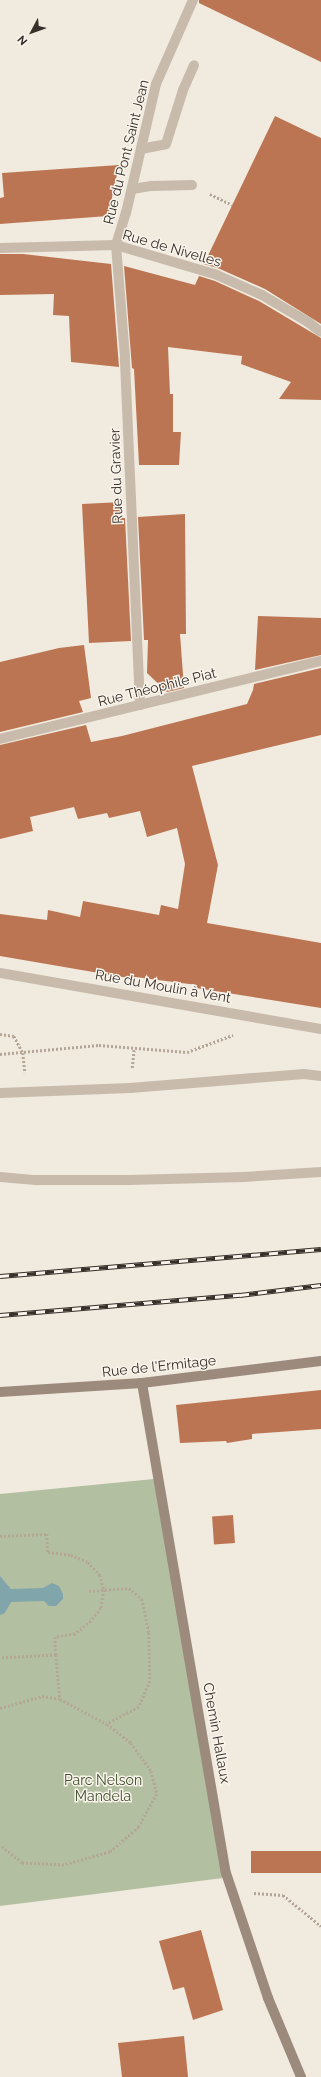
<!DOCTYPE html>
<html>
<head>
<meta charset="utf-8">
<style>
  body { margin:0 }
  #map { position:relative; width:321px; height:2077px; overflow:hidden; background:#f1eadf; font-family:Raleway,sans-serif }
  div>[style] { position:absolute }
  .green>* { inset:0; background:#b2bfa0 }
  .water>* { inset:0; background:#80a6ac }
  .building>* { inset:0; background:#bc7552; transform-origin:0 0 }
  .path>* { height:2.5px; margin-top:-1.25px; transform-origin:0; background:repeating-linear-gradient(90deg,#b4a696 0 2px,transparent 0 4px) }
  .lane>* { height:10px; margin:-5px; padding:0 5px; transform-origin:5px; border-radius:5px; background:#c8bbac }
  .street>* { height:10px; margin:-5px; padding:0 5px; transform-origin:5px; border-radius:5px; background:#c8bbac }
  .secondary>* { height:10px; margin:-5px; padding:0 5px; transform-origin:5px; border-radius:5px; background:#9c8b7d }
  .rail>* { height:4.5px; margin-top:-2.25px; transform-origin:0; background:repeating-linear-gradient(90deg,#f9f4eb 0 9px,#372f2a 0 18px); box-sizing:border-box; border-block:1px solid #372f2a }
  span { translate:-50% -50%; white-space:nowrap; text-align:center; line-height:1.15; -webkit-text-stroke:3px #f9f4eb; paint-order:stroke }
  .street-label { font-size:14px; color:#372f2a }
  .park-label { font-size:14px; color:#435330 }
  .north { position:absolute; left:12px; top:12px; width:40px; height:40px; -webkit-text-stroke:3px #f9f4eb; paint-order:stroke; rotate:229deg; font-size:11px; font-weight:700; line-height:16px; text-align:center; color:#372f2a }
  .north::after { content:''; display:block; margin:auto; width:14px; height:18px; background:#372f2a; clip-path:polygon(50% 0,100% 100%,50% 72%,0 100%) }
</style>
</head>
<body>
<div id="map">
  <div class="green">
    <i style="clip-path:polygon(154px 1479px,223px 1878px,0 1906px,0 1494px)"></i>
  </div>
  <div class="water">
    <i style="clip-path:polygon(0 1576px,11px 1589px,43px 1588px,52px 1583px,59px 1586px,63px 1594px,63px 1599px,56px 1606px,49px 1606px,44px 1601px,11px 1602px,5px 1613px,0 1615px)"></i>
  </div>
  <div class="building">
    <i style="clip-path:polygon(199px 0,321px 0,321px 62px,199px 3px)"></i>
    <i style="clip-path:polygon(275px 116px,321px 138px,321px 324px,265px 289px,220px 269px,204px 264px)"></i>
    <i style="clip-path:polygon(119px 165px,108px 216px,0 224px,0 198px,4px 197px,2px 173px)"></i>
    <i style="clip-path:polygon(0 254px,23px 254px,111px 264px,119px 367px,71px 362px,69px 316px,53px 315px,54px 294px,0 295px)"></i>
    <i style="clip-path:polygon(124px 266px,195px 285px,199px 276px,215px 281px,259px 301px,321px 338px,321px 400px,279px 399px,291px 382px,241px 364px,242px 356px,168px 347px,170px 394px,173px 394px,173px 432px,181px 432px,179px 465px,139px 465px,134px 369px,132px 368px)"></i>
    <i style="clip-path:polygon(122px 502px,123px 518px,125px 518px,131px 641px,89px 643px,82px 504px)"></i>
    <i style="clip-path:polygon(185px 514px,186px 634px,180px 634px,184px 688px,167px 692px,147px 673px,148px 640px,144px 640px,138px 517px)"></i>
    <i style="clip-path:polygon(258px 616px,321px 618px,321px 655px,255px 670px)"></i>
    <i style="clip-path:polygon(84px 645px,91px 698px,79px 701px,83px 712px,0 732px,0 662px,59px 648px)"></i>
    <i style="clip-path:polygon(321px 668px,321px 735px,192px 766px,218px 865px,207px 923px,321px 943px,321px 1008px,196px 988px,197px 985px,135px 977px,134px 979px,0 956px,0 914px,47px 920px,48px 910px,80px 917px,83px 901px,159px 915px,161px 905px,178px 909px,185px 864px,177px 828px,147px 837px,140px 811px,109px 818px,107px 813px,78px 819px,74px 807px,30px 817px,33px 831px,0 839px,0 745px,86px 725px,91px 742px,122px 736px,247px 704px,253px 690px,254px 684px)"></i>
    <i style="clip-path:polygon(321px 1390px,321px 1429px,252px 1434px,252px 1439px,227px 1443px,226px 1441px,180px 1443px,176px 1405px)"></i>
    <i style="left:233px;top:1515px;width:28px;height:21px;rotate:86deg"></i>
    <i style="left:321px;top:1851px;width:22px;height:70px;rotate:90deg"></i>
    <i style="clip-path:polygon(201px 1930px,223px 2010px,193px 2020px,184px 1987px,173px 1990px,159px 1941px)"></i>
    <i style="clip-path:polygon(184px 2036px,188px 2077px,122px 2077px,118px 2043px)"></i>
  </div>
  <div class="path">
    <i style="left:210px;top:194px;width:25px;rotate:26deg"></i>
    <i style="left:0;top:1034px;width:14px;rotate:8deg"></i>
    <i style="left:14px;top:1036px;width:19px;rotate:62deg"></i>
    <i style="left:23px;top:1053px;width:20px;rotate:84deg"></i>
    <i style="left:0;top:1054px;width:99px;rotate:-5.2deg"></i>
    <i style="left:99px;top:1045px;width:88px;rotate:4.5deg"></i>
    <i style="left:187px;top:1052px;width:49px;rotate:-20.3deg"></i>
    <i style="left:132px;top:1068px;width:20px;rotate:-84deg"></i>
    <i style="left:0;top:1536px;width:47px;rotate:-2.4deg"></i>
    <i style="left:47px;top:1534px;width:18px;rotate:87deg"></i>
    <i style="left:48px;top:1552px;width:23px;rotate:7deg"></i>
    <i style="left:71px;top:1555px;width:18px;rotate:22deg"></i>
    <i style="left:88px;top:1562px;width:18px;rotate:47deg"></i>
    <i style="left:100px;top:1575px;width:16px;rotate:75deg"></i>
    <i style="left:104px;top:1590px;width:18px;rotate:99deg"></i>
    <i style="left:101px;top:1608px;width:16px;rotate:128deg"></i>
    <i style="left:91px;top:1621px;width:21px;rotate:141deg"></i>
    <i style="left:75px;top:1634px;width:20px;rotate:171deg"></i>
    <i style="left:55px;top:1637px;width:18px;rotate:87deg"></i>
    <i style="left:56px;top:1655px;width:56px;rotate:176.9deg"></i>
    <i style="left:89px;top:1591px;width:40px;rotate:-4.3deg"></i>
    <i style="left:129px;top:1588px;width:17px;rotate:40deg"></i>
    <i style="left:142px;top:1599px;width:35px;rotate:78deg"></i>
    <i style="left:149px;top:1633px;width:48px;rotate:88.8deg"></i>
    <i style="left:150px;top:1681px;width:28px;rotate:113deg"></i>
    <i style="left:139px;top:1707px;width:36px;rotate:152deg"></i>
    <i style="left:56px;top:1655px;width:44px;rotate:84.8deg"></i>
    <i style="left:0;top:1708px;width:44px;rotate:-15.9deg"></i>
    <i style="left:42px;top:1696px;width:18px;rotate:9deg"></i>
    <i style="left:60px;top:1699px;width:53px;rotate:28deg"></i>
    <i style="left:107px;top:1724px;width:31px;rotate:38deg"></i>
    <i style="left:131px;top:1743px;width:34px;rotate:54deg"></i>
    <i style="left:151px;top:1771px;width:24px;rotate:75deg"></i>
    <i style="left:157px;top:1794px;width:38px;rotate:119deg"></i>
    <i style="left:139px;top:1827px;width:38px;rotate:139deg"></i>
    <i style="left:110px;top:1852px;width:48px;rotate:164.2deg"></i>
    <i style="left:64px;top:1865px;width:42px;rotate:-177.3deg"></i>
    <i style="left:22px;top:1863px;width:28px;rotate:-141deg"></i>
    <i style="left:254px;top:1893px;width:29px;rotate:4deg"></i>
    <i style="left:283px;top:1895px;width:49px;rotate:39.2deg"></i>
  </div>
  <div class="lane">
    <i style="left:141px;top:149px;width:25px;rotate:-11deg"></i>
    <i style="left:166px;top:144px;width:57px;rotate:-72.5deg"></i>
    <i style="left:183px;top:90px;width:27px;rotate:-66deg"></i>
    <i style="left:132px;top:189px;width:20px;rotate:-9deg"></i>
    <i style="left:152px;top:186px;width:40px;rotate:-1.4deg"></i>
    <i style="left:0;top:1093px;width:130px;rotate:-2.2deg"></i>
    <i style="left:130px;top:1088px;width:175px;rotate:-4.6deg"></i>
    <i style="left:304px;top:1074px;width:17px;rotate:7deg"></i>
    <i style="left:0;top:1177px;width:36px;rotate:5deg"></i>
    <i style="left:36px;top:1180px;width:93px"></i>
    <i style="left:129px;top:1180px;width:115px;rotate:-1.5deg"></i>
    <i style="left:244px;top:1177px;width:77px;rotate:-3.7deg"></i>
  </div>
  <div class="street">
    <i style="left:0;top:248px;width:116px;rotate:-1.5deg"></i>
    <i style="left:116px;top:245px;width:105px;rotate:16.5deg"></i>
    <i style="left:217px;top:275px;width:49px;rotate:24deg"></i>
    <i style="left:262px;top:295px;width:53px;rotate:30.4deg"></i>
    <i style="left:308px;top:322px;width:16px;rotate:38deg"></i>
    <i style="left:140px;top:705px;width:348px;rotate:-92.5deg"></i>
    <i style="left:125px;top:357px;width:112px;rotate:-94.6deg"></i>
    <i style="left:116px;top:245px;width:34px;rotate:-73deg"></i>
    <i style="left:126px;top:213px;width:132px;rotate:-76.9deg"></i>
    <i style="left:156px;top:84px;width:92px;rotate:-66.2deg"></i>
    <i style="left:0;top:739px;width:330px;rotate:-13.7deg"></i>
    <i style="left:0;top:973px;width:326px;rotate:9.9deg"></i>
  </div>
  <div class="secondary">
    <i style="left:142px;top:1383px;width:497px;rotate:80.3deg"></i>
    <i style="left:226px;top:1873px;width:132px;rotate:71.4deg"></i>
    <i style="left:268px;top:1998px;width:86px;rotate:67.3deg"></i>
    <i style="left:0;top:1392px;width:142px;rotate:-3.6deg"></i>
    <i style="left:142px;top:1383px;width:180px;rotate:-7deg"></i>
  </div>
  <div class="rail">
    <i style="left:0;top:1276px;width:322px;rotate:-4.8deg"></i>
    <i style="left:0;top:1315px;width:241px;rotate:-4.8deg"></i>
    <i style="left:240px;top:1295px;width:82px;rotate:-7deg"></i>
  </div>
  <div class="street-label">
    <span style="left:126px;top:152px;rotate:-76deg">Rue du Pont Saint Jean</span>
    <span style="left:172px;top:248px;rotate:16deg">Rue de Nivelles</span>
    <span style="left:116px;top:476px;rotate:-92deg">Rue du Gravier</span>
    <span style="left:157px;top:687px;rotate:-14deg">Rue Théophile Piat</span>
    <span style="left:163px;top:986px;rotate:10deg">Rue du Moulin à Vent</span>
    <span style="left:159px;top:1366px;rotate:-6deg">Rue de l'Ermitage</span>
    <span style="left:217px;top:1733px;rotate:80deg">Chemin Hallaux</span>
  </div>
  <div class="park-label">
    <span style="left:103px;top:1788px">Parc Nelson<br>Mandela</span>
  </div>
  <div class="north">N</div>
</div>
</body>
</html>
